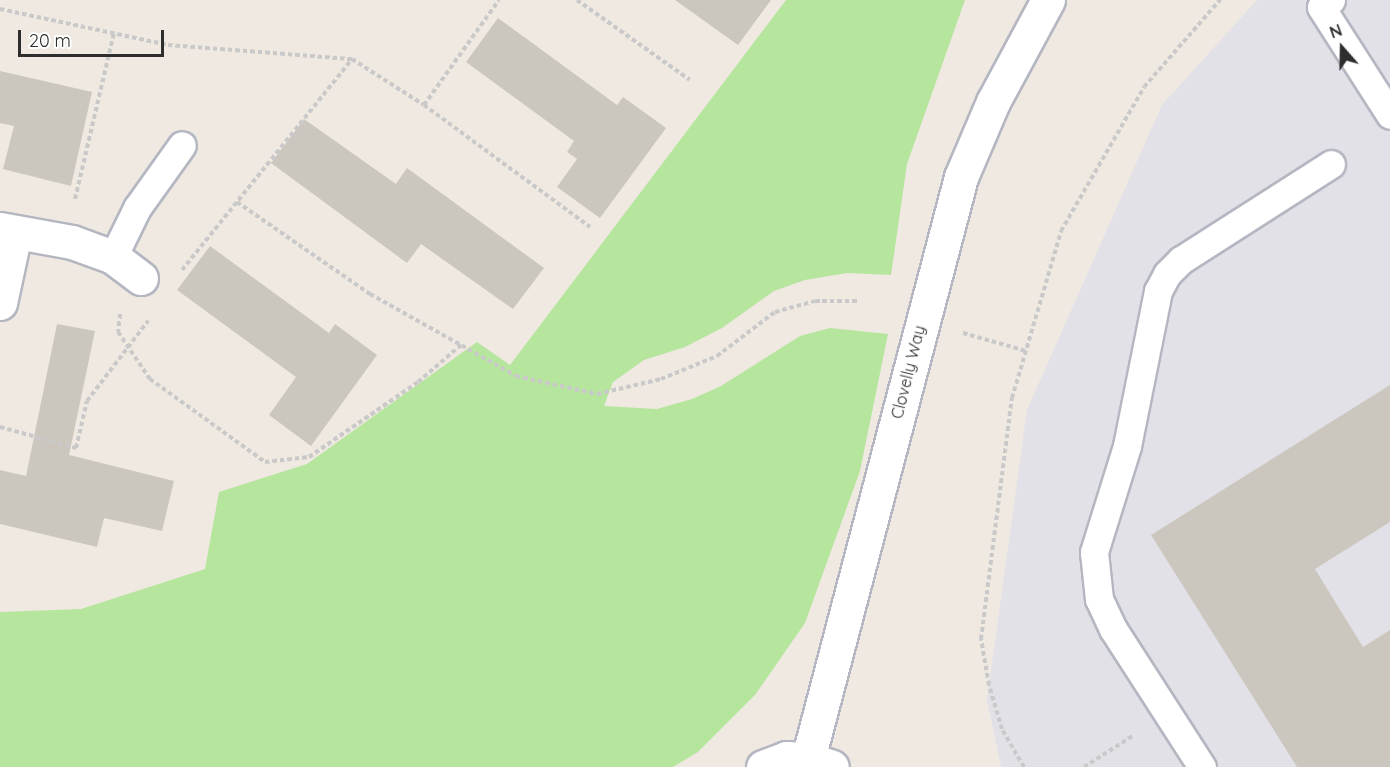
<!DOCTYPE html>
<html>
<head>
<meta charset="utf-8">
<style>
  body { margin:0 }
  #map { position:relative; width:1390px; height:767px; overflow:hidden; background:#efe9e1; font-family:Quicksand,sans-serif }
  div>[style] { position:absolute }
  .industrial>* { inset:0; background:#e3e1e8 }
  .green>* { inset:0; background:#b6e59e }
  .building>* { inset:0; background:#cbc7bf }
  .path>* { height:4px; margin-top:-2px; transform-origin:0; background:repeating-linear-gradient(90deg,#c9c9c9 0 4.5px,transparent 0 7.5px) }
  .roads { filter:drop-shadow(2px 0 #b4b7c1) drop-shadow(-2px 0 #b4b7c1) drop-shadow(0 2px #b4b7c1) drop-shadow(0 -2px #b4b7c1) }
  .service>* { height:27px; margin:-13.5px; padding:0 13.5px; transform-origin:13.5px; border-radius:13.5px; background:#fff }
  .minor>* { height:33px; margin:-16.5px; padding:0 16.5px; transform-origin:16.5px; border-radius:16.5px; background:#fff }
  .tertiary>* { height:33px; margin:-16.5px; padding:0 16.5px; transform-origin:16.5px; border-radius:16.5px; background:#fff }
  span { translate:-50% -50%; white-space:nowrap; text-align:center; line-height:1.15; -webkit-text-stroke:4.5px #fff; paint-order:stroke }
  .street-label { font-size:16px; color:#2e2e2e }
  .north { position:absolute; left:1312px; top:18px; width:60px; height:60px; -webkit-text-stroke:4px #fff; paint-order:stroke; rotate:340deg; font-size:16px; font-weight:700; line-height:24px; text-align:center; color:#2e2e2e }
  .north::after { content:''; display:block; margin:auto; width:21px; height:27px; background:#2e2e2e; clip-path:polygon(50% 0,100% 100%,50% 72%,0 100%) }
  .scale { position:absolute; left:18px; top:30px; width:146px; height:27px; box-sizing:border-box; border:3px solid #2e2e2e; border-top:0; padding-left:8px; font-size:18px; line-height:21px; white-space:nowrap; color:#2e2e2e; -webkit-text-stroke:4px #fff; paint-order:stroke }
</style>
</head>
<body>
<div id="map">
  <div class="industrial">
    <i style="clip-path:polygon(1257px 0,1390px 0,1390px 767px,1001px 767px,987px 700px,1027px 410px,1162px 105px)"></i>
  </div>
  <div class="green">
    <i style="clip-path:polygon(786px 0,965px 0,907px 164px,891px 275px,847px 273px,805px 280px,774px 291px,722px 328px,685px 347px,644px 360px,613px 382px,604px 406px,657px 409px,692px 399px,721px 386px,800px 336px,830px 328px,888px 334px,860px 471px,805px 623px,755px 695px,698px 752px,673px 767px,0 767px,0 612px,81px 609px,205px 569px,219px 492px,307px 464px,477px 342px,510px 365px)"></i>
  </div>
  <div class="building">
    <i style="clip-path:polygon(675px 0,771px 0,738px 45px)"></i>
    <i style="clip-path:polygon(498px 18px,617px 105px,623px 97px,666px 128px,600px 218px,557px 187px,577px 159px,567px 152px,574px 141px,466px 62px)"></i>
    <i style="clip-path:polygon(0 71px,92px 92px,71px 186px,3px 169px,14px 126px,0 123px)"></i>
    <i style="clip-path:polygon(304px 119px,396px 184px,407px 168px,544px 268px,513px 309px,421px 244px,407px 263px,271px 163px)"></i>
    <i style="clip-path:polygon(210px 246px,329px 333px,335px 324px,377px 355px,311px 446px,269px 415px,296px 377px,177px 290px)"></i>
    <i style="clip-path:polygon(57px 324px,95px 331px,69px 455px,174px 481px,162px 531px,104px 518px,97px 547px,0 524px,0 470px,26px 476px)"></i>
    <i style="clip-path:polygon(1390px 385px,1390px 522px,1315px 569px,1363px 647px,1390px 630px,1390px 767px,1297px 767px,1151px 535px)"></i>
  </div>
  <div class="path">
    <i style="left:577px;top:0;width:138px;rotate:35.3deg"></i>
    <i style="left:0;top:9px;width:172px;rotate:12.1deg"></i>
    <i style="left:168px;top:45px;width:185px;rotate:4.4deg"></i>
    <i style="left:424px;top:105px;width:206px;rotate:36.3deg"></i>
    <i style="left:75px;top:199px;width:171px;rotate:-76.8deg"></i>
    <i style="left:237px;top:202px;width:162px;rotate:34.7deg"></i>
    <i style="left:370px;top:294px;width:167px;rotate:29.3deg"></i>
    <i style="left:516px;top:376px;width:83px;rotate:12.5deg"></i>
    <i style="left:597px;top:394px;width:66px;rotate:-13.2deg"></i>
    <i style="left:661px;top:379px;width:61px;rotate:-22.3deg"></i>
    <i style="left:717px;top:356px;width:73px;rotate:-37.2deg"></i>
    <i style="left:775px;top:312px;width:41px;rotate:-15.4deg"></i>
    <i style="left:815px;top:301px;width:43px"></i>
    <i style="left:182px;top:270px;width:271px;rotate:-51.1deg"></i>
    <i style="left:352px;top:59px;width:85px;rotate:32.6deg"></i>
    <i style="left:424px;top:105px;width:129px;rotate:-54.5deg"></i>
    <i style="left:120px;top:314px;width:18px;rotate:96deg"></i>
    <i style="left:118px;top:332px;width:57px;rotate:55.8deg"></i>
    <i style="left:150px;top:379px;width:142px;rotate:35.8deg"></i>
    <i style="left:265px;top:462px;width:44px;rotate:-6.5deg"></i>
    <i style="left:309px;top:457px;width:132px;rotate:-34.5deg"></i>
    <i style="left:418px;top:382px;width:57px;rotate:-40.7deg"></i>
    <i style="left:963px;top:333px;width:66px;rotate:15.9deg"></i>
    <i style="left:0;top:427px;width:79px;rotate:15.4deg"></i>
    <i style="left:76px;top:448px;width:48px;rotate:-76.8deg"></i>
    <i style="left:87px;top:401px;width:101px;rotate:-52.7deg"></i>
    <i style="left:1024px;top:767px;width:44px;rotate:-120.1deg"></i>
    <i style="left:1002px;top:729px;width:46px;rotate:-106.5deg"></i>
    <i style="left:989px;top:685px;width:47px;rotate:-99.9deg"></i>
    <i style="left:981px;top:639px;width:243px;rotate:-82.7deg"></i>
    <i style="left:1012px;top:398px;width:174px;rotate:-73.6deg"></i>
    <i style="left:1061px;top:231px;width:166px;rotate:-60deg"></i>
    <i style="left:1144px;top:87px;width:116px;rotate:-48.9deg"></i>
    <i style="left:1084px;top:767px;width:59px;rotate:-32.6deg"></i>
  </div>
  <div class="roads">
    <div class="service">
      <i style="left:1331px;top:0;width:12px;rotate:145deg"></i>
      <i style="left:1321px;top:7px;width:128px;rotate:57.4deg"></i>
      <i style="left:113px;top:257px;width:55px;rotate:-63.9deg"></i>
      <i style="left:137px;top:208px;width:77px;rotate:-54.5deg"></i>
      <i style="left:1202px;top:767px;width:164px;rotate:-122.8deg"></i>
      <i style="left:1113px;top:629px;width:33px;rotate:-115deg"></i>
      <i style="left:1099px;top:599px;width:47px;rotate:-96.1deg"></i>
      <i style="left:1094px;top:552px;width:111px;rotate:-72.7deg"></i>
      <i style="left:1127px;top:446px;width:158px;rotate:-78.7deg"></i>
      <i style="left:1158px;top:291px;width:19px;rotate:-62deg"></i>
      <i style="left:1167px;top:274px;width:20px;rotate:-45deg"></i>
      <i style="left:1181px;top:260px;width:178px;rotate:-32.6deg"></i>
    </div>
    <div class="minor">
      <i style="left:0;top:229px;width:73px;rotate:10.2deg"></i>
      <i style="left:72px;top:242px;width:44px;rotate:20.1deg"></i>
      <i style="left:113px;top:257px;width:35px;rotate:37deg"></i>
      <i style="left:0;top:303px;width:72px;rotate:-77.9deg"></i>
    </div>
    <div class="tertiary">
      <i style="left:808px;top:759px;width:602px;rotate:-75.27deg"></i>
      <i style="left:961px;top:177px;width:82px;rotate:-66.9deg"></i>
      <i style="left:993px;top:102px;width:116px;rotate:-61.7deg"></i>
      <i style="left:763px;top:767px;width:25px;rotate:-21deg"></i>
      <i style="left:786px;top:758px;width:22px;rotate:3deg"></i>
      <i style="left:808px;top:759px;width:25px;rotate:18deg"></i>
    </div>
  </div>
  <div class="street-label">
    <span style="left:908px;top:372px;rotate:-76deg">Clovelly Way</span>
  </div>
  <div class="north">N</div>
  <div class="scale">20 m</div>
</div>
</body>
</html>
